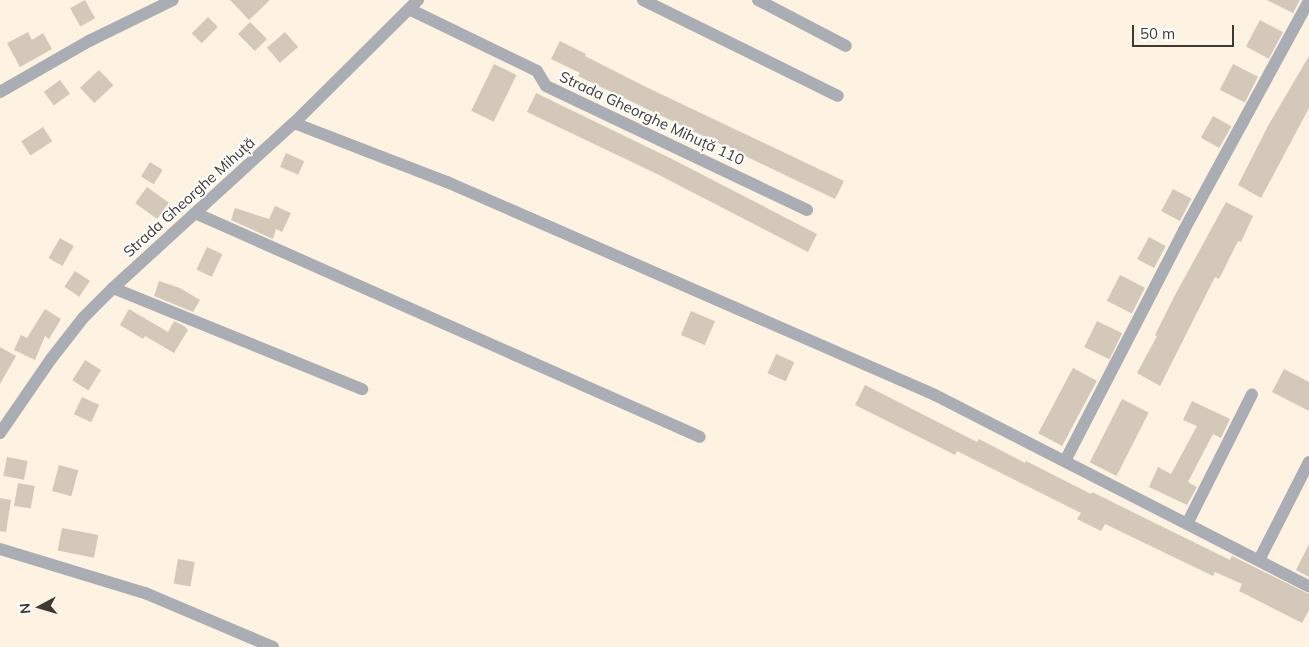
<!DOCTYPE html>
<html>
<head>
<meta charset="utf-8">
<style>
  body { margin:0 }
  #map { position:relative; width:1309px; height:647px; overflow:hidden; background:#fef2e2; font-family:Mulish,sans-serif }
  div>[style] { position:absolute }
  .building>* { inset:0; background:#d3c8b9; transform-origin:0 0 }
  .minor>* { height:12px; margin:-6px; padding:0 6px; transform-origin:6px; border-radius:6px; background:#abadb4 }
  span { translate:-50% -50%; white-space:nowrap; text-align:center; line-height:1.15; -webkit-text-stroke:4px #fff; paint-order:stroke }
  .street-label { font-size:15px; color:#3d3933 }
  .north { position:absolute; left:15px; top:582px; width:50px; height:50px; -webkit-text-stroke:4px #fff; paint-order:stroke; rotate:264deg; font-size:14px; font-weight:700; line-height:20px; text-align:center; color:#3d3933 }
  .north::after { content:''; display:block; margin:auto; width:18px; height:22px; background:#3d3933; clip-path:polygon(50% 0,100% 100%,50% 72%,0 100%) }
  .scale { position:absolute; left:1132px; top:25px; width:102px; height:22px; box-sizing:border-box; border:2px solid #3d3933; border-top:0; padding-left:6px; font-size:15px; line-height:18px; white-space:nowrap; color:#3d3933; -webkit-text-stroke:4px #fff; paint-order:stroke }
</style>
</head>
<body>
<div id="map">
  <div class="building">
    <i style="left:85px;top:0;width:21px;height:17px;rotate:61deg"></i>
    <i style="clip-path:polygon(230px 0,270px 0,249px 20px)"></i>
    <i style="clip-path:polygon(1267px 0,1300px 0,1293px 13px)"></i>
    <i style="left:208px;top:17px;width:14px;height:23px;rotate:45deg"></i>
    <i style="left:1260px;top:20px;width:26px;height:30px;rotate:28deg"></i>
    <i style="left:250px;top:22px;width:24px;height:17px;rotate:45deg"></i>
    <i style="clip-path:polygon(28px 32px,32px 40px,43px 33px,52px 49px,20px 67px,7px 43px)"></i>
    <i style="left:285px;top:32px;width:20px;height:24px;rotate:49deg"></i>
    <i style="clip-path:polygon(560px 41px,586px 54px,585px 56px,644px 86px,844px 181px,835px 199px,578px 76px,580px 73px,551px 59px)"></i>
    <i style="clip-path:polygon(1309px 56px,1309px 108px,1261px 198px,1238px 185px,1268px 126px)"></i>
    <i style="left:494px;top:64px;width:25px;height:52px;rotate:26deg"></i>
    <i style="left:1233px;top:64px;width:28px;height:29px;rotate:27deg"></i>
    <i style="left:99px;top:70px;width:21px;height:26px;rotate:47deg"></i>
    <i style="left:60px;top:80px;width:17px;height:20px;rotate:54deg"></i>
    <i style="clip-path:polygon(536px 93px,672px 159px,817px 234px,808px 252px,659px 175px,527px 112px)"></i>
    <i style="left:1213px;top:116px;width:21px;height:25px;rotate:29deg"></i>
    <i style="left:43px;top:127px;width:17px;height:26px;rotate:57deg"></i>
    <i style="left:286px;top:153px;width:20px;height:15px;rotate:24deg"></i>
    <i style="left:150px;top:162px;width:15px;height:17px;rotate:32deg"></i>
    <i style="left:147px;top:187px;width:27px;height:20px;rotate:36deg"></i>
    <i style="left:1173px;top:189px;width:21px;height:25px;rotate:28deg"></i>
    <i style="clip-path:polygon(1226px 202px,1253px 216px,1241px 242px,1238px 241px,1219px 279px,1215px 277px,1160px 386px,1137px 373px,1157px 336px,1155px 335px,1174px 297px)"></i>
    <i style="clip-path:polygon(275px 206px,291px 213px,282px 232px,276px 229px,273px 239px,231px 220px,235px 208px,269px 219px)"></i>
    <i style="left:1149px;top:237px;width:19px;height:25px;rotate:28deg"></i>
    <i style="left:60px;top:238px;width:16px;height:23px;rotate:30deg"></i>
    <i style="left:207px;top:247px;width:17px;height:25px;rotate:25deg"></i>
    <i style="left:75px;top:271px;width:18px;height:19px;rotate:34deg"></i>
    <i style="left:1120px;top:275px;width:28px;height:29px;rotate:27deg"></i>
    <i style="clip-path:polygon(159px 281px,180px 288px,200px 300px,193px 312px,154px 296px)"></i>
    <i style="clip-path:polygon(45px 309px,61px 319px,49px 339px,45px 336px,35px 360px,14px 350px,21px 335px,27px 338px)"></i>
    <i style="clip-path:polygon(129px 309px,168px 332px,174px 321px,184px 326px,188px 330px,174px 353px,145px 336px,143px 339px,120px 325px)"></i>
    <i style="left:691px;top:311px;width:26px;height:26px;rotate:23deg"></i>
    <i style="left:1097px;top:321px;width:28px;height:29px;rotate:26deg"></i>
    <i style="clip-path:polygon(0 347px,16px 356px,0 384px)"></i>
    <i style="left:776px;top:354px;width:20px;height:21px;rotate:24deg"></i>
    <i style="left:85px;top:360px;width:19px;height:24px;rotate:32deg"></i>
    <i style="left:1073px;top:368px;width:27px;height:74px;rotate:28deg"></i>
    <i style="clip-path:polygon(1284px 369px,1309px 382px,1309px 411px,1272px 392px)"></i>
    <i style="clip-path:polygon(865px 385px,977px 442px,979px 439px,1025px 463px,1026px 461px,1091px 494px,1092px 492px,1230px 560px,1232px 556px,1309px 594px,1309px 610px,1302px 623px,1239px 591px,1242px 584px,1215px 572px,1213px 576px,1105px 524px,1101px 531px,1077px 519px,1081px 513px,957px 451px,955px 455px,855px 405px)"></i>
    <i style="left:82px;top:397px;width:19px;height:19px;rotate:25deg"></i>
    <i style="left:1122px;top:399px;width:30px;height:71px;rotate:27deg"></i>
    <i style="clip-path:polygon(1192px 401px,1230px 419px,1221px 438px,1213px 434px,1188px 482px,1197px 487px,1187px 505px,1149px 487px,1158px 467px,1171px 474px,1197px 426px,1183px 420px)"></i>
    <i style="left:7px;top:457px;width:21px;height:19px;rotate:11deg"></i>
    <i style="left:59px;top:465px;width:20px;height:27px;rotate:15deg"></i>
    <i style="left:18px;top:483px;width:17px;height:23px;rotate:10deg"></i>
    <i style="clip-path:polygon(0 498px,11px 500px,6px 532px,0 531px)"></i>
    <i style="left:62px;top:528px;width:37px;height:23px;rotate:11deg"></i>
    <i style="clip-path:polygon(1309px 544px,1309px 577px,1296px 570px)"></i>
    <i style="left:178px;top:559px;width:17px;height:25px;rotate:10deg"></i>
  </div>
  <div class="minor">
    <i style="left:643px;top:0;width:217px;rotate:26.2deg"></i>
    <i style="left:758px;top:0;width:99px;rotate:27.6deg"></i>
    <i style="left:409px;top:9px;width:142px;rotate:25.8deg"></i>
    <i style="left:537px;top:71px;width:17px;rotate:59deg"></i>
    <i style="left:546px;top:86px;width:289px;rotate:25.4deg"></i>
    <i style="left:0;top:92px;width:103px;rotate:-29.8deg"></i>
    <i style="left:89px;top:41px;width:93px;rotate:-26deg"></i>
    <i style="left:294px;top:123px;width:164px;rotate:21.1deg"></i>
    <i style="left:447px;top:182px;width:532px;rotate:23.58deg"></i>
    <i style="left:935px;top:395px;width:420px;rotate:27.1deg"></i>
    <i style="left:195px;top:213px;width:552px;rotate:23.92deg"></i>
    <i style="left:113px;top:288px;width:269px;rotate:22.1deg"></i>
    <i style="left:0;top:433px;width:90px;rotate:-55.4deg"></i>
    <i style="left:51px;top:359px;width:52px;rotate:-52deg"></i>
    <i style="left:83px;top:318px;width:42px;rotate:-45deg"></i>
    <i style="left:113px;top:288px;width:245px;rotate:-42.4deg"></i>
    <i style="left:294px;top:123px;width:175px;rotate:-44.8deg"></i>
    <i style="left:1065px;top:461px;width:260px;rotate:-62.7deg"></i>
    <i style="left:1184px;top:230px;width:261px;rotate:-61.4deg"></i>
    <i style="left:1187px;top:524px;width:145px;rotate:-63.4deg"></i>
    <i style="left:0;top:549px;width:152px;rotate:16.9deg"></i>
    <i style="left:145px;top:593px;width:139px;rotate:22.9deg"></i>
    <i style="left:1259px;top:560px;width:110px;rotate:-63deg"></i>
  </div>
  <div class="street-label">
    <span style="left:652px;top:118px;rotate:25deg">Strada Gheorghe Mihuță 110</span>
    <span style="left:189px;top:197px;rotate:-42deg">Strada Gheorghe Mihuță</span>
  </div>
  <div class="north">N</div>
  <div class="scale">50 m</div>
</div>
</body>
</html>
